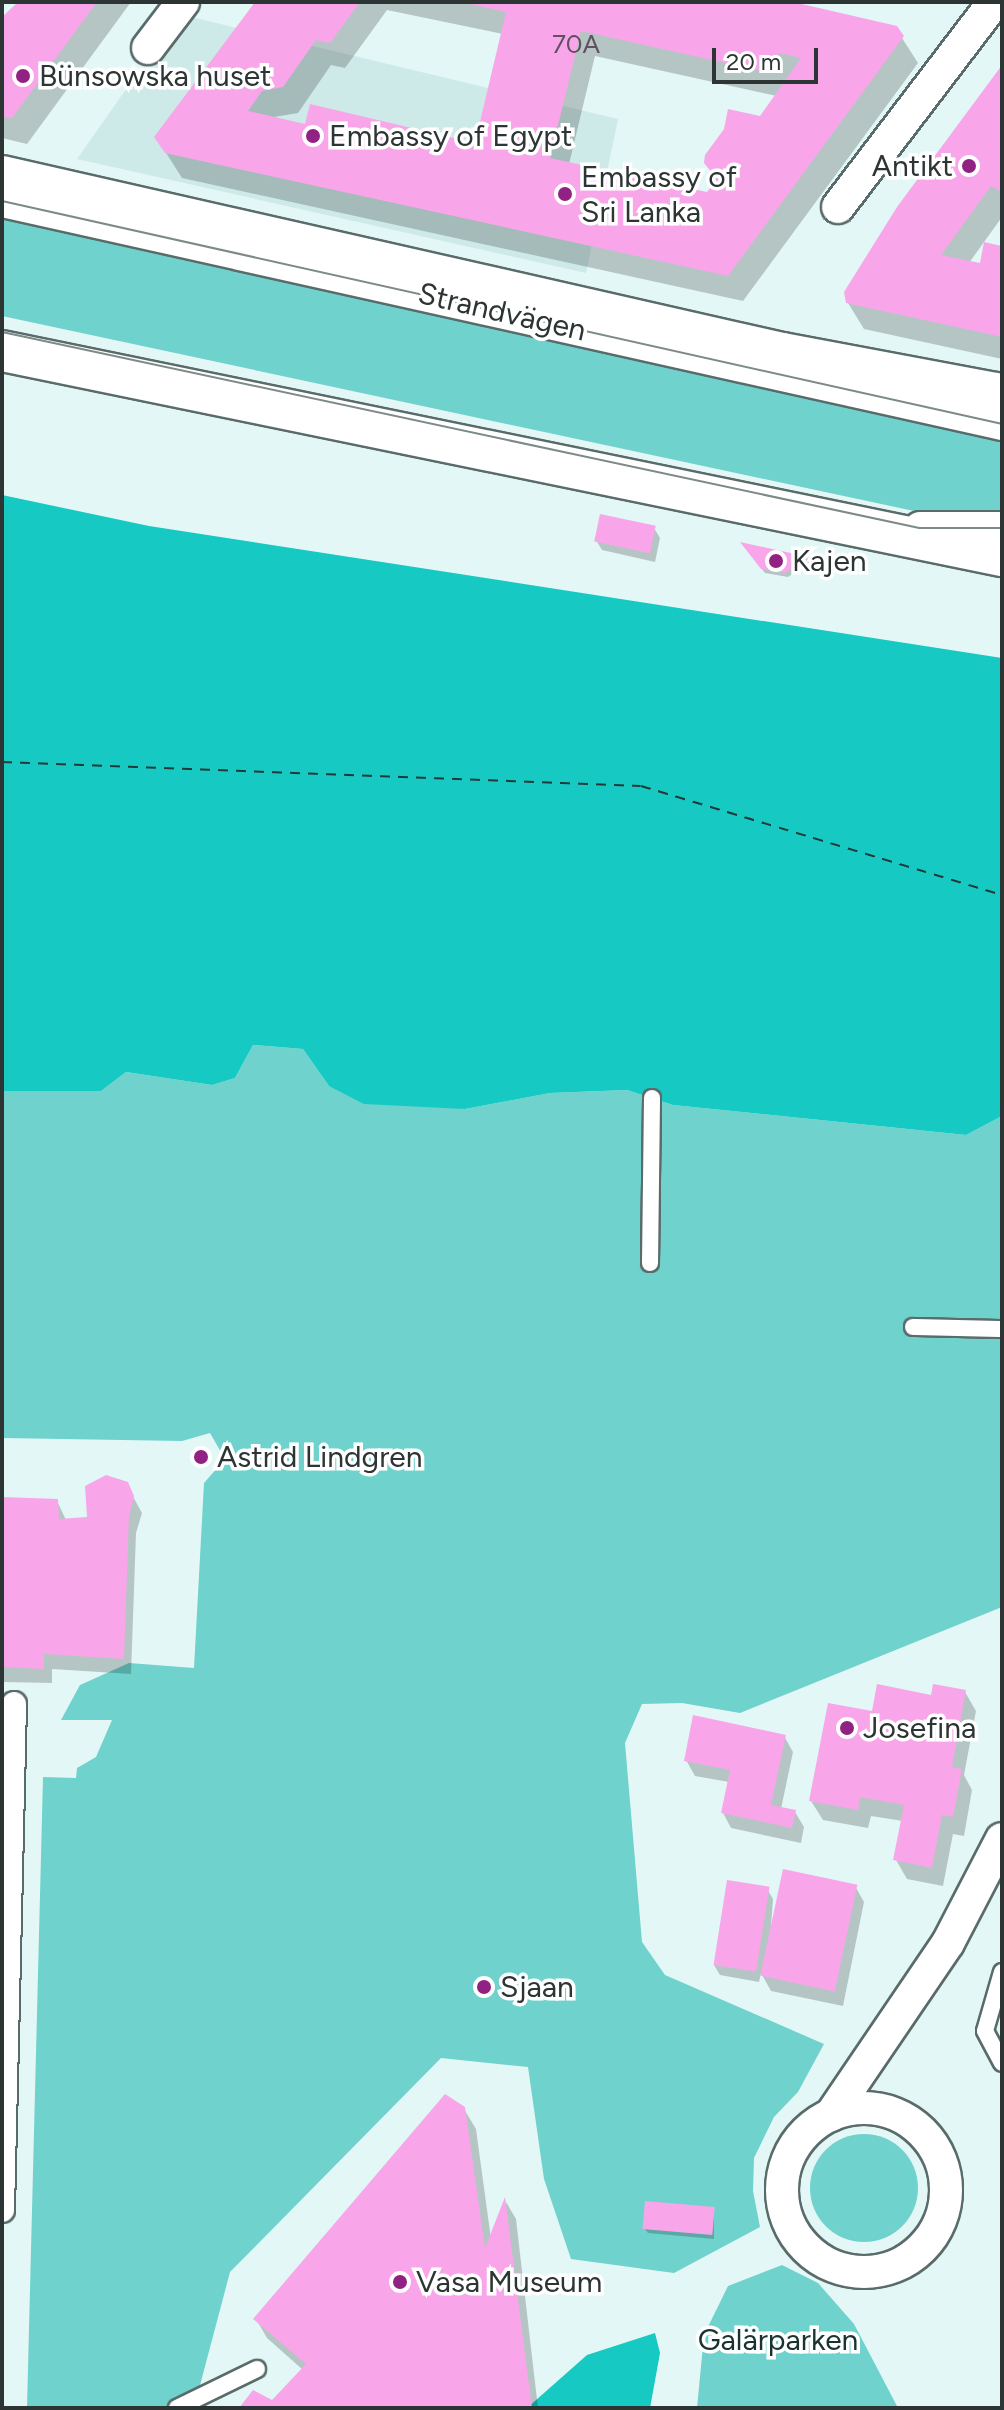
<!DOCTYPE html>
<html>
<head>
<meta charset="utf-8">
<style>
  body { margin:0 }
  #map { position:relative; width:1004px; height:2410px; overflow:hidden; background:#e3f7f6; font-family:Figtree,sans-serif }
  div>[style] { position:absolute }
  .built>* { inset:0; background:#cdeae8 }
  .green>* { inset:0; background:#6fd2cd }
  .round { border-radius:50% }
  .water>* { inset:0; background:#16c9c3 }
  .shadow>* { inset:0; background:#0003 }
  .ferry>* { height:2px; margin-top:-1px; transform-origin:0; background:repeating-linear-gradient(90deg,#203a38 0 10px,transparent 0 18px) }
  .building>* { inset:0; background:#f8a6e9; transform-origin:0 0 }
  .roads { filter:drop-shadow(2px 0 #596b6a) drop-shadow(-2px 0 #596b6a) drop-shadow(0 2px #596b6a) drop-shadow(0 -2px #596b6a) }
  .service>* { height:16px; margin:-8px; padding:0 8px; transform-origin:8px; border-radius:8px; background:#fff }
  .pedestrian>* { height:24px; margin:-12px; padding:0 12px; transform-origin:12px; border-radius:12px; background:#fff }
  .minor>* { height:32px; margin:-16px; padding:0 16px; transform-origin:16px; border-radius:16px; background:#fff }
  .minor>.ring { margin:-16px; padding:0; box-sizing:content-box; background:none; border:32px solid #fff; border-radius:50% }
  .tertiary>* { height:40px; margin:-20px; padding:0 20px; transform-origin:20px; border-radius:20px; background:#fff }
  .tram>* { height:2px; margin:-1px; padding:0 1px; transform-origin:1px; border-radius:1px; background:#7d8a89 }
  .dots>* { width:22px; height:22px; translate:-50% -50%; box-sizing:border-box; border:4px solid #fff; border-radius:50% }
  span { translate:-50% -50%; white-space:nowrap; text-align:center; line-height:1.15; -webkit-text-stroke:7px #fff; paint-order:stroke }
  .number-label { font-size:26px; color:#605161 }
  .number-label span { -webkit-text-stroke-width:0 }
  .poi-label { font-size:30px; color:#2d3534 }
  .left { translate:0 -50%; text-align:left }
  .right { translate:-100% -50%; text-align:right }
  .street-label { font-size:30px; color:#2d3534 }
  .park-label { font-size:30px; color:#193331 }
  .frame { position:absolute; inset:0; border:4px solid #2d3534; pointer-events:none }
  .scale { position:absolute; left:712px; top:48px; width:106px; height:36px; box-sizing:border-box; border:4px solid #2d3534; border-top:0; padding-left:10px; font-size:24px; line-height:28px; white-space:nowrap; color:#2d3534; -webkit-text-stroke:6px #fff; paint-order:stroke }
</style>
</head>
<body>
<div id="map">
  <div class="built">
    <i style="clip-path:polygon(179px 14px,618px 119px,586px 273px,77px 159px)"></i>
  </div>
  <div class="green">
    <i style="clip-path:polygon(2px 213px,1002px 436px,1002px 517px,942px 517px,2px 316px)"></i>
    <i style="clip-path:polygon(253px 1045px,303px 1049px,329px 1086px,465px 1109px,550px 1093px,627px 1090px,673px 1105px,966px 1135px,1002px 1116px,1002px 1607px,740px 1713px,682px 1703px,642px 1704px,625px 1743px,642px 1942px,665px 1975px,824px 2044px,798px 2092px,774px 2117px,754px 2158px,753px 2191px,760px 2227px,674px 2273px,571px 2259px,544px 2179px,528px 2067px,441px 2058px,230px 2272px,194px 2408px,27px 2408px,43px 1777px,76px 1778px,77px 1768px,96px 1757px,112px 1720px,61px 1720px,80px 1685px,129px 1663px,194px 1668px,204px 1483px,225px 1459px,210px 1433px,182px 1441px,2px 1438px,2px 1091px,101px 1091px,126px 1072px,212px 1085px,235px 1078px)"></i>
    <i class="round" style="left:810px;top:2134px;width:108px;height:108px"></i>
    <i style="clip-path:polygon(782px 2265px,818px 2283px,854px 2324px,898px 2408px,697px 2408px,704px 2335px,728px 2286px)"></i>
  </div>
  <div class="water">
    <i style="clip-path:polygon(2px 495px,149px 526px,1002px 658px,1002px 1116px,966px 1135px,673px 1105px,627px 1090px,550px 1093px,465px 1109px,364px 1104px,329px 1086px,303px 1049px,253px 1045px,235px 1078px,212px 1085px,126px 1072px,101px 1091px,2px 1091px)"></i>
    <i style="clip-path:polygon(655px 2333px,660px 2353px,650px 2408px,527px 2408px,587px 2355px)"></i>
  </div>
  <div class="shadow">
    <i style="clip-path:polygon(20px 2px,131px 2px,27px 144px,2px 138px,2px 19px)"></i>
    <i style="clip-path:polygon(evenodd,256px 2px,783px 2px,902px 38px,918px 63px,743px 301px,182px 178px,156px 137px,256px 2px,387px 10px,503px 34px,477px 145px,306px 127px,268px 118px,298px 113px,331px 65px,345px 68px,387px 10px,256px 2px,595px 56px,777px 96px,761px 118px,706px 162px,717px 182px,708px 194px,569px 164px,595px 56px)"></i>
    <i style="clip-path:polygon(1002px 68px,1002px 217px,969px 263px,981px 265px,1002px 248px,1002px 359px,864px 329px,848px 303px)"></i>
    <i style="clip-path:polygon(654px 528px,660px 538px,655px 562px,602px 550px,596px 540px)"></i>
    <i style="clip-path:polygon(744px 545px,808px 559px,810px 562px,788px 577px,765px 573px)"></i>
    <i style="clip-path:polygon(126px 1484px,142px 1513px,136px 1533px,131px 1674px,52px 1669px,52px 1683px,2px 1682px,2px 1499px,57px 1501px,66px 1520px,89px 1519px)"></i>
    <i style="clip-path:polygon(965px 1692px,976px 1711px,964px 1775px,972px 1790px,964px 1836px,953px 1834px,943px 1886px,907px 1879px,896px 1860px,903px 1821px,871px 1816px,868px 1828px,823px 1820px,811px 1801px,873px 1714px)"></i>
    <i style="clip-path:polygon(784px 1736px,793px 1752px,781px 1809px,795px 1812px,804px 1827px,801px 1843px,731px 1828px,723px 1813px,729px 1782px,695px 1776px,686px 1760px)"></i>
    <i style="clip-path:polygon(855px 1886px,864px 1902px,843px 2006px,771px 1991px,761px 1973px,759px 1982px,720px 1975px,714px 1965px,767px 1889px,773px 1899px,770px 1940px)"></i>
    <i style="clip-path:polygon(464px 2109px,476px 2129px,491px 2239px,506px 2202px,516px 2219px,538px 2408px,242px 2408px,273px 2403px,303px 2370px,267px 2338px,256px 2319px)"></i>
    <i style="clip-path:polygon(714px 2209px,714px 2239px,648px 2233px,645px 2229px)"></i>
  </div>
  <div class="ferry">
    <i style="left:2px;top:762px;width:639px;rotate:2.15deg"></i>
    <i style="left:641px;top:786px;width:377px;rotate:16.8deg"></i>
  </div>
  <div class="building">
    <i style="clip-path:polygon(18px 2px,97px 2px,12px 118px,2px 116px,2px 17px)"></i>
    <i style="clip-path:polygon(evenodd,255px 2px,360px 2px,330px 43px,316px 40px,283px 87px,262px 91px,248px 111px,305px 124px,310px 104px,475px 143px,506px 12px,461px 2px,793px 2px,897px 26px,904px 36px,728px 276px,165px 153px,154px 137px,255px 2px,581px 31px,766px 72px,779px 53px,801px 58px,760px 116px,728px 109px,724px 129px,705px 155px,704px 163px,717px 179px,707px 192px,550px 158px,581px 31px)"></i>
    <i style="clip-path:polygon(1002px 65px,1002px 192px,991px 186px,941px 255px,980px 263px,984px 242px,1002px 246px,1002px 337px,846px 303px,844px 292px,897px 207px)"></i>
    <i style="left:600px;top:514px;width:57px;height:28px;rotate:12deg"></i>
    <i style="clip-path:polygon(740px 542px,809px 557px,785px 573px,761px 569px)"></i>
    <i style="clip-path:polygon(106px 1475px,128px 1482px,134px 1496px,129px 1516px,124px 1659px,44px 1654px,44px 1669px,2px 1667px,2px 1497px,58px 1499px,59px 1519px,87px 1517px,85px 1486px)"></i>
    <i style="clip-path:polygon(877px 1684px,931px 1695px,933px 1684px,966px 1690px,952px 1767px,962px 1769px,953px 1817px,942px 1815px,932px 1868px,893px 1860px,904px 1805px,860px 1797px,858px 1810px,809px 1801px,828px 1703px,872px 1711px)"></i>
    <i style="clip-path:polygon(693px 1715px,786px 1735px,771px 1805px,796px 1810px,792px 1828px,721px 1813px,730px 1770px,684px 1761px)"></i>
    <i style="left:783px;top:1869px;width:76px;height:109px;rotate:12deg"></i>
    <i style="left:727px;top:1880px;width:43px;height:86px;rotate:9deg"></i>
    <i style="clip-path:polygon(445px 2094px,465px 2107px,485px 2248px,505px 2197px,532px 2408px,239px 2408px,253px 2390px,272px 2400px,306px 2364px,253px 2319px)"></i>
    <i style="left:645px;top:2201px;width:70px;height:28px;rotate:5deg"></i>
  </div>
  <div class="roads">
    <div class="service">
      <i style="left:650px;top:1263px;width:165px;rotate:-89.3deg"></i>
      <i style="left:913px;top:1327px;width:89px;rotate:1.3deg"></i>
      <i style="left:1002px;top:1972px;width:61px;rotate:106.1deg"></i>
      <i style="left:985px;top:2031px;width:36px;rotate:62deg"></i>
      <i style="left:177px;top:2408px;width:89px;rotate:-26deg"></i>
    </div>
    <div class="pedestrian">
      <i style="left:2px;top:2210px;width:506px;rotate:-88.64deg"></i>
    </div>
    <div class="minor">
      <i style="left:148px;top:48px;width:58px;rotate:-52.7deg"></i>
      <i style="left:2px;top:201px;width:1025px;rotate:12.57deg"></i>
      <i style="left:838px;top:207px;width:258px;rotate:-52.7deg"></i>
      <i style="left:920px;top:528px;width:82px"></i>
      <i class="ring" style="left:782px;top:2108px;width:132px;height:132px"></i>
      <i style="left:831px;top:2115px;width:208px;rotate:-55.8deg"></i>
      <i style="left:948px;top:1943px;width:117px;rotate:-62.6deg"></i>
    </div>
    <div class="tertiary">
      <i style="left:2px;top:176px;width:800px;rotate:12.79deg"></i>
      <i style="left:782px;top:353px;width:224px;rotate:10.6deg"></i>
      <i style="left:2px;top:351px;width:1021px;rotate:11.59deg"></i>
    </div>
  </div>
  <div class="tram">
    <i style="left:2px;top:201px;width:1025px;rotate:12.57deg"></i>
    <i style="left:2px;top:332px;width:938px;rotate:12.06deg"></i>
    <i style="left:919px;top:528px;width:83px"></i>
  </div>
  <div class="dots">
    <i style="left:23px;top:76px;background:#912283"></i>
    <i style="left:313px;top:136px;background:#912283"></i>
    <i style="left:969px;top:166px;background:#912283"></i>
    <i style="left:565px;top:194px;background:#912283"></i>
    <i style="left:776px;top:561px;background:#912283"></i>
    <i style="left:201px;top:1457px;background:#912283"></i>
    <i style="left:847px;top:1728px;background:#912283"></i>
    <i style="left:484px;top:1987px;background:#912283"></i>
    <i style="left:400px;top:2282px;background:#912283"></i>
  </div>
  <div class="number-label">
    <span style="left:576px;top:45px">70A</span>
  </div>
  <div class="poi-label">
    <span class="left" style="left:39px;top:76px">Bünsowska huset</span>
    <span class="left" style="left:329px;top:136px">Embassy of Egypt</span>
    <span class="right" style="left:953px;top:166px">Antikt</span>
    <span class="left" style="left:581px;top:194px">Embassy of<br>Sri Lanka</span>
    <span class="left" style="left:792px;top:561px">Kajen</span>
    <span class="left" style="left:217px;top:1457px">Astrid Lindgren</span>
    <span class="left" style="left:863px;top:1728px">Josefina</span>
    <span class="left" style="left:500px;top:1987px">Sjaan</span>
    <span class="left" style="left:416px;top:2282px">Vasa Museum</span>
  </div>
  <div class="street-label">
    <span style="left:502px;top:312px;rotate:13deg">Strandvägen</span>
  </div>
  <div class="park-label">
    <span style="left:778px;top:2340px">Galärparken</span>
  </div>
  <div class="frame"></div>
  <div class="scale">20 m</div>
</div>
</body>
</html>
